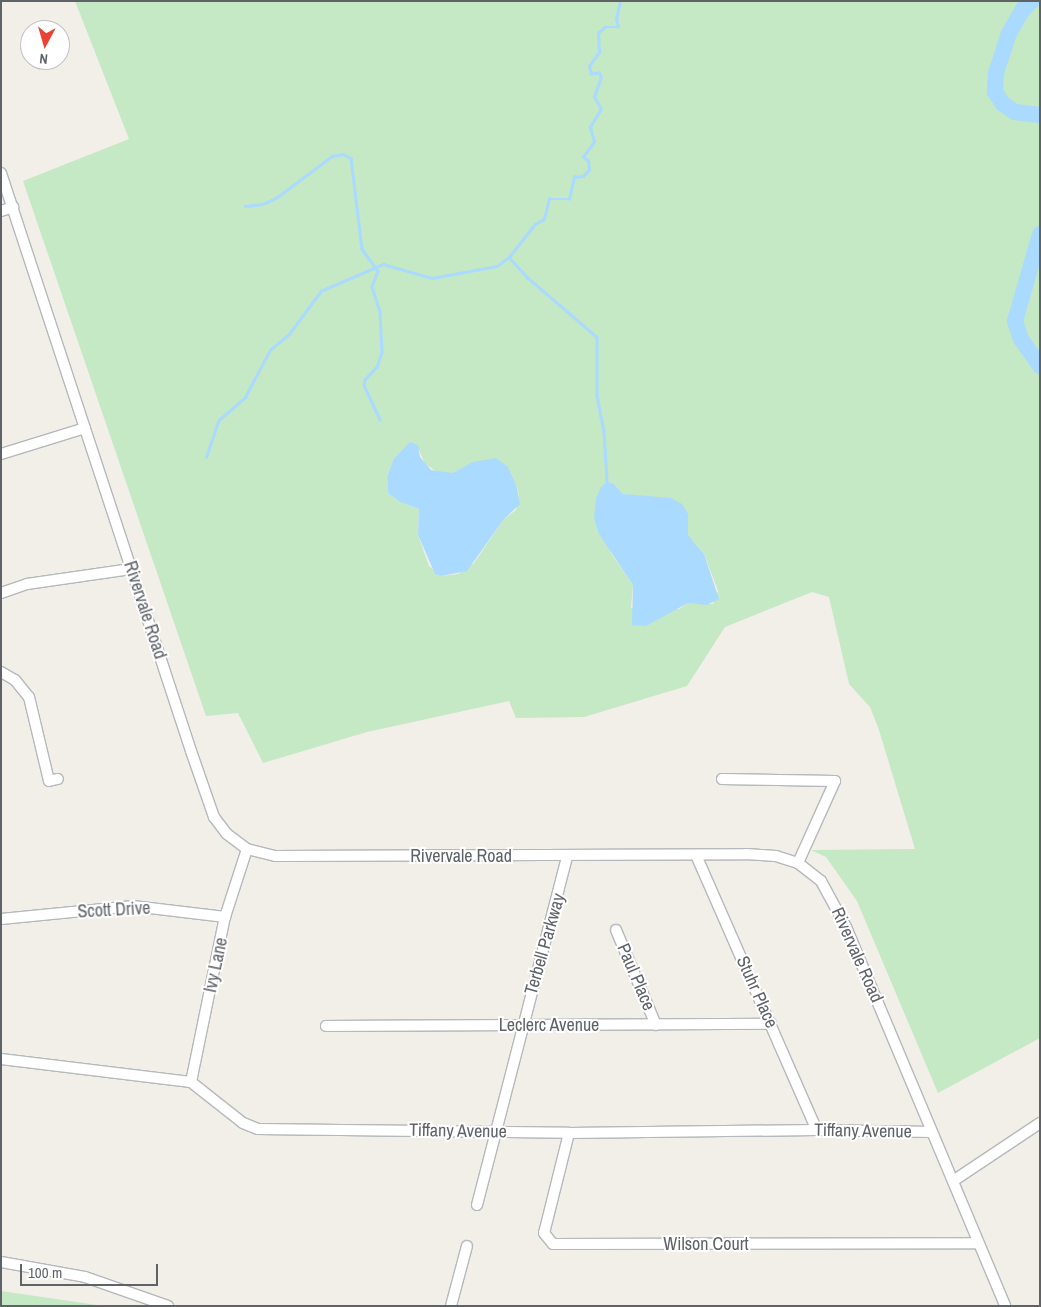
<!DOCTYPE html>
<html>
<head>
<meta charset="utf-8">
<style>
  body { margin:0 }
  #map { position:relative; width:1041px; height:1307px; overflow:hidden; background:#f1efe8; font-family:"Archivo Narrow",sans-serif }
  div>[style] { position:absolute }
  .green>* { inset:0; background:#c5e8c5 }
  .water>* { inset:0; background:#aadaff }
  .stream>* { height:2.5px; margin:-1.25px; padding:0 1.25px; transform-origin:1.25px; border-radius:1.25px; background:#aadaff }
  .river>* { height:16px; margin:-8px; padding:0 8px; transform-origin:8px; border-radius:8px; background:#aadaff }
  .roads { filter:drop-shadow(1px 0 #b5b8bc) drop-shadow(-1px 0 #b5b8bc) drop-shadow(0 1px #b5b8bc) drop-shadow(0 -1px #b5b8bc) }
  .minor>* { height:10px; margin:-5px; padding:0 5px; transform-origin:5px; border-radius:5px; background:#fff }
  span { translate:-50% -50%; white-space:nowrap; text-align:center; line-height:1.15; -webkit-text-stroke:4px #fff; paint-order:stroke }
  .street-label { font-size:18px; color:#5f6368 }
  .frame { position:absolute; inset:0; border:2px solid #5f6368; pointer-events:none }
  .north { position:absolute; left:20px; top:20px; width:50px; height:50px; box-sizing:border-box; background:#fff; border:1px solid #bfc1c3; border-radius:50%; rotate:186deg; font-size:14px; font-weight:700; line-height:20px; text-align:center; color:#5f6368 }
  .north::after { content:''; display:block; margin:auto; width:18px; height:22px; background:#ea4335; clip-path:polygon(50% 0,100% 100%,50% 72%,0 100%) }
  .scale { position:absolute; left:20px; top:1264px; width:138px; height:22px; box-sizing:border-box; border:2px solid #5f6368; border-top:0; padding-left:6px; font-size:15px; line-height:18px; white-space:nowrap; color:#5f6368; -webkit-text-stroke:4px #fff; paint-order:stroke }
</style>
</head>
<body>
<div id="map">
  <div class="green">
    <i style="clip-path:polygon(evenodd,75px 1px,1040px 1px,1040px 1038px,938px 1093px,857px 901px,826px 857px,811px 850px,915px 849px,879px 730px,870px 707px,849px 684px,829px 597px,812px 592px,725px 627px,687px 686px,584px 717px,516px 718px,509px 701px,367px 732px,263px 763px,238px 713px,206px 716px,23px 181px,129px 139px,75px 1px,418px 448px,425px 464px,439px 473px,452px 473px,466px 466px,508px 467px,516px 484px,519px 496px,516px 510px,504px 519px,474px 563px,458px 574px,441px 576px,429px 566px,418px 535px,419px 509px,400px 502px,388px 493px,387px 477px,393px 460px,418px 448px,75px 1px,614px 484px,623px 494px,688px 514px,688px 535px,704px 554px,718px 591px,713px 604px,688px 603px,679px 609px,631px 608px,633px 585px,611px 553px,614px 484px)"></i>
    <i style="clip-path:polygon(1px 1291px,104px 1306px,1px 1306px)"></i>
  </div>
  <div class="water">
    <i style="clip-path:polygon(410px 442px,418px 445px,420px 457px,431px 470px,452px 473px,473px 462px,496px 458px,508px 467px,516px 484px,520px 504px,504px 519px,467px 571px,441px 576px,435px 574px,418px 535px,419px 509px,400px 502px,388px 493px,387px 477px,393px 460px)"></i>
    <i style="clip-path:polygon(607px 482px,614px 484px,623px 494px,671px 498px,682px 504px,688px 514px,688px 535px,704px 554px,719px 599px,707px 605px,688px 603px,646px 626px,632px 625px,633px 585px,599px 534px,594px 518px,596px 499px,601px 487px)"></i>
  </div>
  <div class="stream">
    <i style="left:245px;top:206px;width:18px;rotate:-6deg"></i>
    <i style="left:263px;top:204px;width:14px;rotate:-25deg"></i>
    <i style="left:276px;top:198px;width:70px;rotate:-36.9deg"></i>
    <i style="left:332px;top:156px;width:11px;rotate:-10deg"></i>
    <i style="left:343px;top:154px;width:9px;rotate:27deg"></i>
    <i style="left:351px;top:158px;width:92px;rotate:83.1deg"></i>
    <i style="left:362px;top:249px;width:27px;rotate:54deg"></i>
    <i style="left:378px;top:271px;width:17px;rotate:111deg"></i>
    <i style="left:372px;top:287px;width:26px;rotate:72deg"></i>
    <i style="left:380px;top:312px;width:40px;rotate:87.1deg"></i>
    <i style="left:382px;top:352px;width:16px;rotate:108deg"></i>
    <i style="left:377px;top:367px;width:18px;rotate:133deg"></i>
    <i style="left:365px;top:380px;width:5px;rotate:101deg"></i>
    <i style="left:364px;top:385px;width:38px;rotate:65deg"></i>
    <i style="left:509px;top:257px;width:27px;rotate:48deg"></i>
    <i style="left:527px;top:277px;width:92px;rotate:40.6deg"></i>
    <i style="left:597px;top:337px;width:59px;rotate:90deg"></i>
    <i style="left:597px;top:396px;width:36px;rotate:79deg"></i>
    <i style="left:604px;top:431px;width:51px;rotate:86.6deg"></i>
    <i style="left:206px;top:457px;width:39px;rotate:-71deg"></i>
    <i style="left:219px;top:420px;width:35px;rotate:-41deg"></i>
    <i style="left:245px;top:397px;width:53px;rotate:-62deg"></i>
    <i style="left:270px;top:350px;width:25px;rotate:-40deg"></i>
    <i style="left:289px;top:334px;width:54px;rotate:-53.3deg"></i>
    <i style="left:321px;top:291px;width:68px;rotate:-23.5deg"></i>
    <i style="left:383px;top:264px;width:51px;rotate:15.9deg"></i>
    <i style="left:432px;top:278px;width:66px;rotate:-10.5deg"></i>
    <i style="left:497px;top:266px;width:15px;rotate:-37deg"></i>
    <i style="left:509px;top:257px;width:42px;rotate:-51.8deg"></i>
    <i style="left:535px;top:224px;width:10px;rotate:-29deg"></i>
    <i style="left:544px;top:219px;width:21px;rotate:-76deg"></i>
    <i style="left:549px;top:199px;width:20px"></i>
    <i style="left:569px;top:199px;width:23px;rotate:-77deg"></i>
    <i style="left:574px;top:177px;width:9px;rotate:-6deg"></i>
    <i style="left:583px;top:176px;width:8px;rotate:-45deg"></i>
    <i style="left:589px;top:170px;width:9px;rotate:-96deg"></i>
    <i style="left:588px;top:161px;width:6px;rotate:-141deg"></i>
    <i style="left:583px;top:157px;width:19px;rotate:-54deg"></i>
    <i style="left:594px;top:142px;width:16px;rotate:-105deg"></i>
    <i style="left:590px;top:127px;width:21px;rotate:-59deg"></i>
    <i style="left:601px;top:109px;width:14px;rotate:-120deg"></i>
    <i style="left:594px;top:97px;width:21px;rotate:-71deg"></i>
    <i style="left:601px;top:77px;width:4px;rotate:-117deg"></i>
    <i style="left:599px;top:73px;width:8px;rotate:173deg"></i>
    <i style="left:591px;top:74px;width:8px;rotate:-104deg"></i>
    <i style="left:589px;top:66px;width:17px;rotate:-54deg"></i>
    <i style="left:599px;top:52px;width:19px;rotate:-93deg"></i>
    <i style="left:598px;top:33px;width:9px;rotate:-41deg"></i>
    <i style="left:605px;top:27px;width:13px"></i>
    <i style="left:618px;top:27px;width:8px;rotate:-104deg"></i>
    <i style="left:616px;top:19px;width:18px;rotate:-77deg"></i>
  </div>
  <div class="river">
    <i style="left:1032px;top:1px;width:12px;rotate:138deg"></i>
    <i style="left:1023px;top:9px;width:28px;rotate:120deg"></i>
    <i style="left:1009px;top:33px;width:42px;rotate:108deg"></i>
    <i style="left:996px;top:73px;width:19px;rotate:93deg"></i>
    <i style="left:995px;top:92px;width:14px;rotate:56deg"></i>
    <i style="left:1003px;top:104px;width:14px;rotate:34deg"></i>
    <i style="left:1015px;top:112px;width:25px;rotate:7deg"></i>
    <i style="left:1040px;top:234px;width:91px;rotate:106deg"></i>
    <i style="left:1015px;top:321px;width:19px;rotate:72deg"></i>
    <i style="left:1021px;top:339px;width:33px;rotate:55deg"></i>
  </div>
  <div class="roads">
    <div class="minor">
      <i style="left:1px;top:173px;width:608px;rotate:71.8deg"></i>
      <i style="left:191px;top:751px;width:70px;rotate:70.8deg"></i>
      <i style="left:214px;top:817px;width:21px;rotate:53deg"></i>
      <i style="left:227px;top:834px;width:25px;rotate:37deg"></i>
      <i style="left:247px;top:849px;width:29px;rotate:14deg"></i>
      <i style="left:275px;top:856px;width:471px;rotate:-0.2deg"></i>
      <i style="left:746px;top:854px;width:30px;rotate:4deg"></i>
      <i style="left:776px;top:856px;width:23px;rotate:18deg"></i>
      <i style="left:798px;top:863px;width:29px;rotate:38deg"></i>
      <i style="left:821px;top:881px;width:52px;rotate:61.5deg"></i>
      <i style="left:846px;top:927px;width:411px;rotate:67.2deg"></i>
      <i style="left:1px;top:211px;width:13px;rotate:-18deg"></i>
      <i style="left:1px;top:454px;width:88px;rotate:-17.2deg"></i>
      <i style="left:1px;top:593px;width:28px;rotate:-19deg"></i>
      <i style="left:27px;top:584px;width:105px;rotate:-8.2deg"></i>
      <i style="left:1px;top:672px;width:16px;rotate:30deg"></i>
      <i style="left:15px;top:680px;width:22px;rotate:51deg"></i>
      <i style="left:29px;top:697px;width:86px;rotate:76.6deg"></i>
      <i style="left:49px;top:781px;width:9px;rotate:-13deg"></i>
      <i style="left:722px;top:779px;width:113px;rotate:1deg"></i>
      <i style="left:835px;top:781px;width:90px;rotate:114.3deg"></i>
      <i style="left:696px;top:855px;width:300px;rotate:66.3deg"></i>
      <i style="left:1px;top:919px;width:133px;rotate:-5.6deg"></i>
      <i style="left:133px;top:906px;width:93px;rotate:6.8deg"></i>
      <i style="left:616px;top:930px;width:103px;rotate:67.2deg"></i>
      <i style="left:326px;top:1026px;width:445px;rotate:-0.3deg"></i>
      <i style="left:1px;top:1059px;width:191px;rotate:6.9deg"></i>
      <i style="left:191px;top:1082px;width:66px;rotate:38.3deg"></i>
      <i style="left:243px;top:1123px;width:16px;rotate:22deg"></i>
      <i style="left:258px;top:1129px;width:311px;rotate:0.7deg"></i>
      <i style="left:569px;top:1133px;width:248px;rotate:-0.7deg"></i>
      <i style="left:817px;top:1130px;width:115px;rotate:1deg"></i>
      <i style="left:191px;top:1082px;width:168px;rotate:-78.4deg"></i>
      <i style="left:225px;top:917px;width:71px;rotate:-72.1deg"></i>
      <i style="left:569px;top:1133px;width:103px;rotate:104deg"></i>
      <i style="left:544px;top:1233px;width:14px;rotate:51deg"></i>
      <i style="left:553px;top:1244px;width:425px;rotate:-0.1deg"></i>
      <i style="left:953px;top:1181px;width:105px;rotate:-33.7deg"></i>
      <i style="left:477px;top:1205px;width:360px;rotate:-75.5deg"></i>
      <i style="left:1px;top:1262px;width:85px;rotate:10.1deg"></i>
      <i style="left:85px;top:1277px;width:88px;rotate:19.3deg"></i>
      <i style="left:451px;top:1306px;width:62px;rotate:-75.1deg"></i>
    </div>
  </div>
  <div class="street-label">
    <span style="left:145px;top:610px;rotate:72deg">Rivervale Road</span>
    <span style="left:461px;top:856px">Rivervale Road</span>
    <span style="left:114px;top:910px;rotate:-3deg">Scott Drive</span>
    <span style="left:545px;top:944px;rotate:-74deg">Terbell Parkway</span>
    <span style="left:857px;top:955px;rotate:66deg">Rivervale Road</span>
    <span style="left:216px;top:965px;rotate:-78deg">Ivy Lane</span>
    <span style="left:636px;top:977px;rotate:67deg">Paul Place</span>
    <span style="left:757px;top:992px;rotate:66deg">Stuhr Place</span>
    <span style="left:549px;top:1025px">Leclerc Avenue</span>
    <span style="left:458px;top:1131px;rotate:1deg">Tiffany Avenue</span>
    <span style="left:863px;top:1131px;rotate:1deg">Tiffany Avenue</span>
    <span style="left:706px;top:1244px">Wilson Court</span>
  </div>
  <div class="frame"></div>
  <div class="north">N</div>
  <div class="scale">100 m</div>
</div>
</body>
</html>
